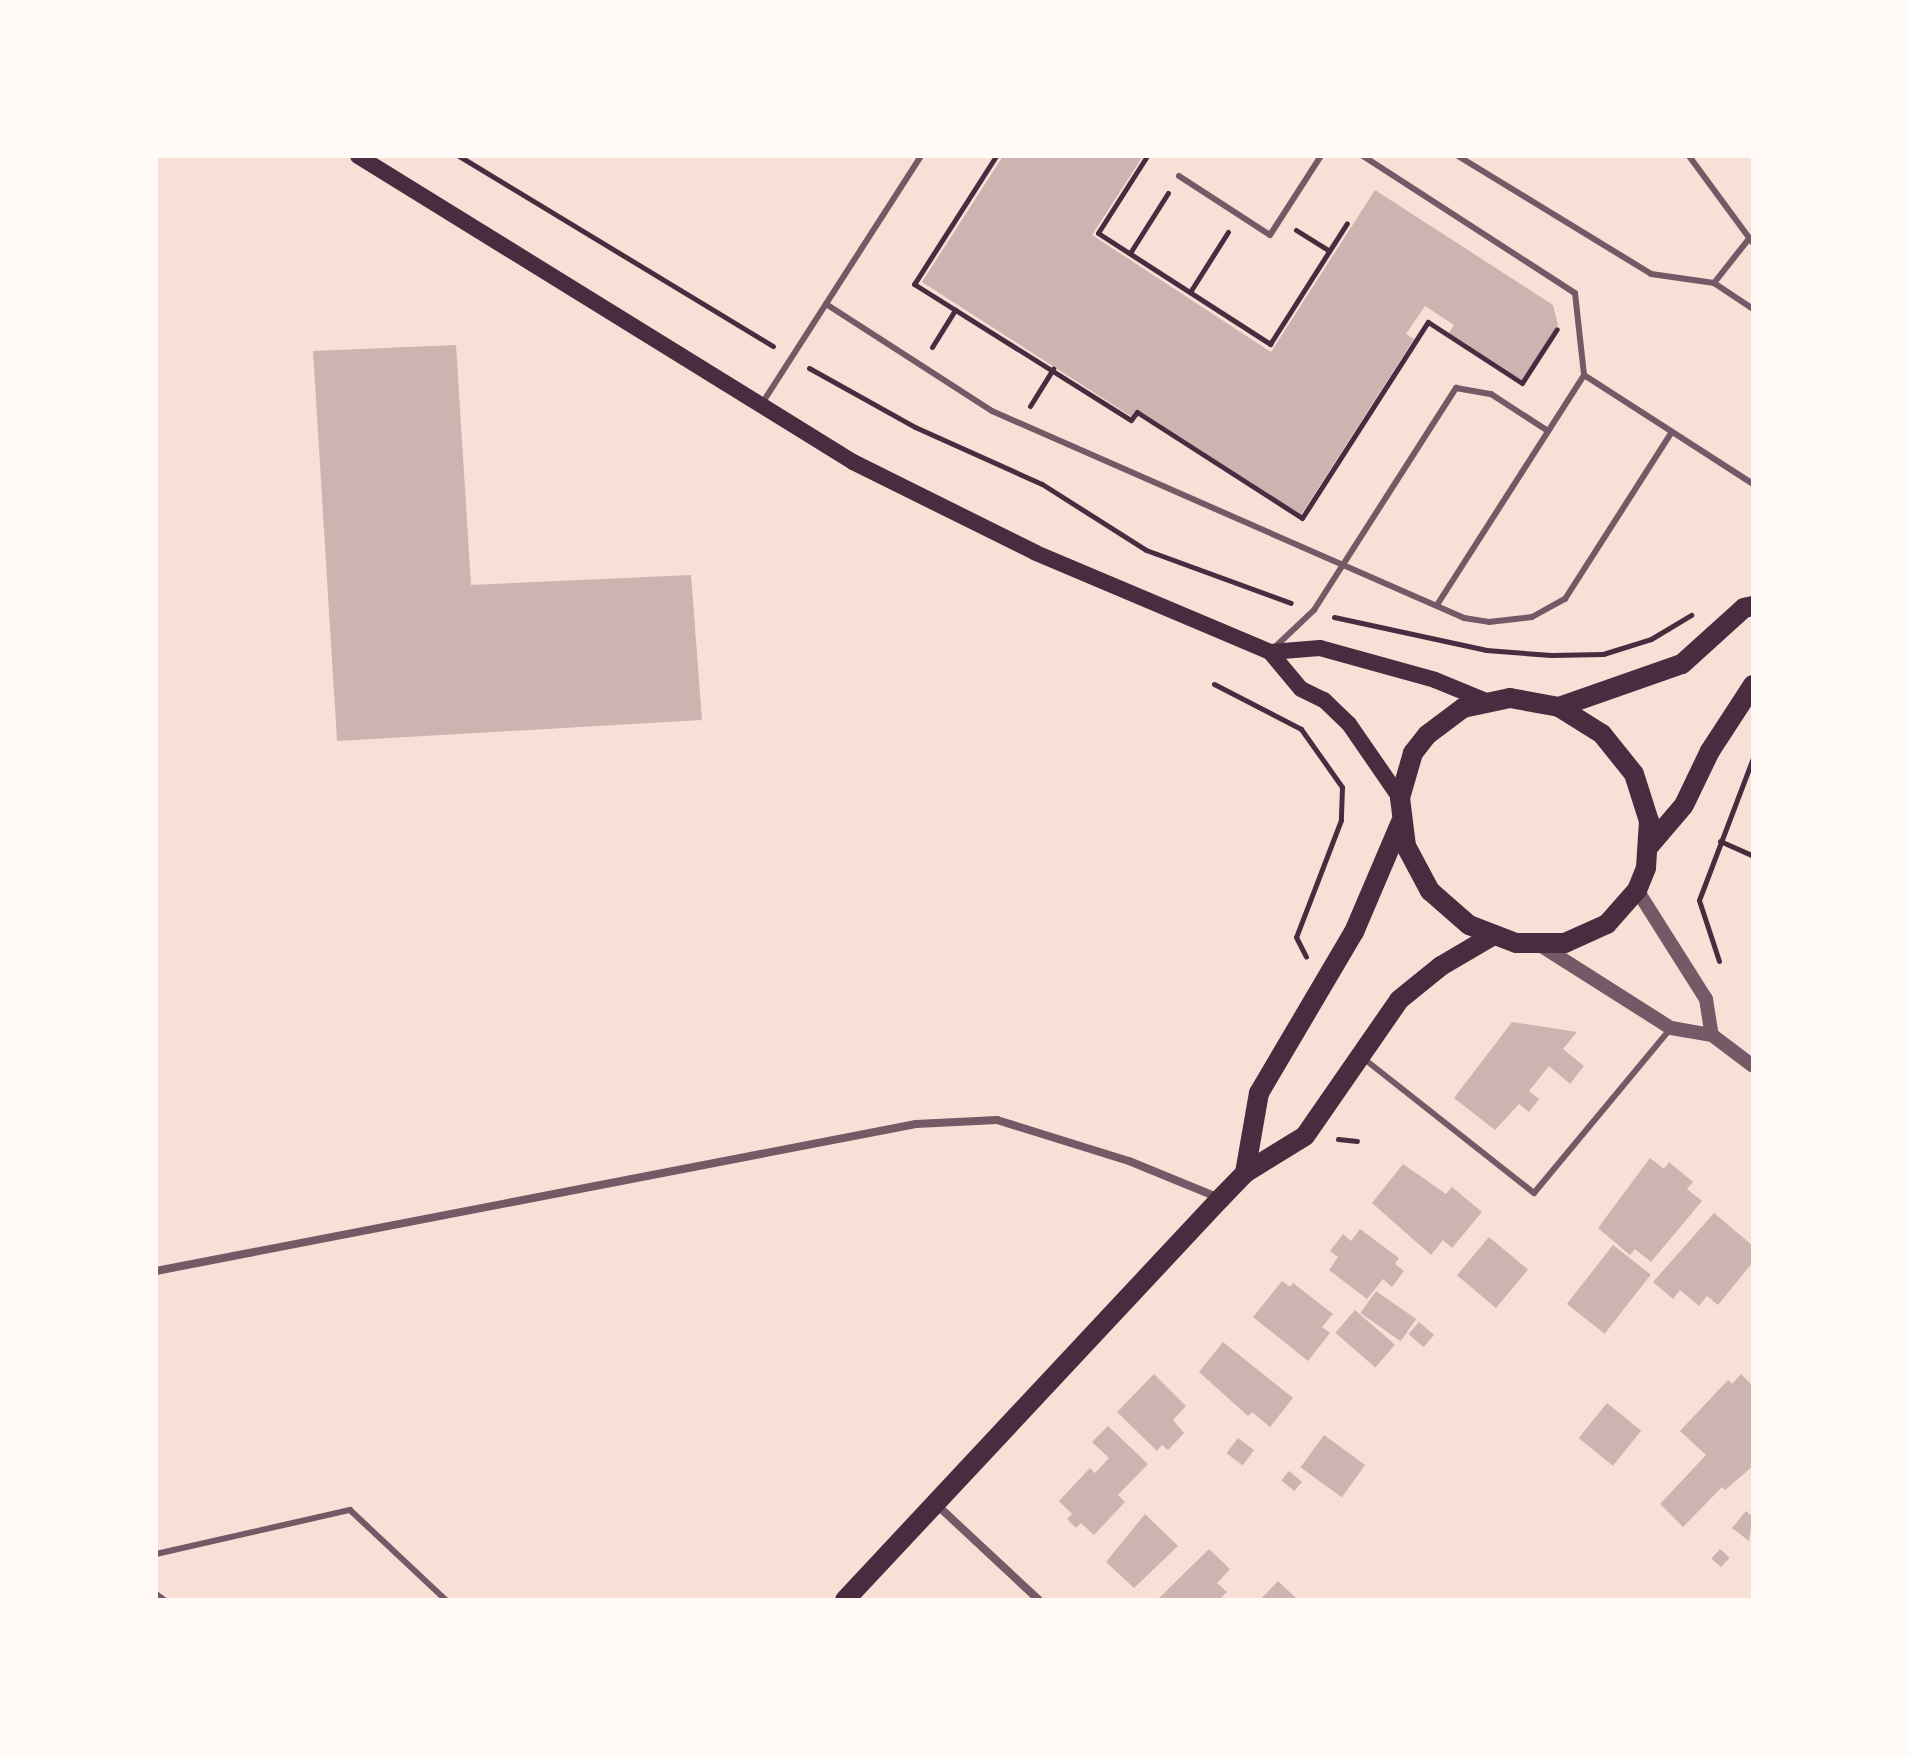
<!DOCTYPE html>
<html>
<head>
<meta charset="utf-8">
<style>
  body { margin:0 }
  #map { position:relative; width:1909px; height:1756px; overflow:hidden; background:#f7e1d7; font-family:Mulish,sans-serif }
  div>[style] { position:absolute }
  .building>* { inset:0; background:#ccb4b1; transform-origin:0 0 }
  .path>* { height:5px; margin:-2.5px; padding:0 2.5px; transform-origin:2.5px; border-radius:2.5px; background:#4a2c40 }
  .service>* { height:6px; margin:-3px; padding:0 3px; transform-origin:3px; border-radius:3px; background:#755966 }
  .minor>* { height:8px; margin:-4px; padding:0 4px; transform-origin:4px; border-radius:4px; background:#755966 }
  .tertiary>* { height:14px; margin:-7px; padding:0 7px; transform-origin:7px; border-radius:7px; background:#755966 }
  .secondary>* { height:16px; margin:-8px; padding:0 8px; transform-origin:8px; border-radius:8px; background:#4a2c40 }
  .primary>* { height:20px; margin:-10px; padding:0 10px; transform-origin:10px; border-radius:10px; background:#4a2c40 }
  span { translate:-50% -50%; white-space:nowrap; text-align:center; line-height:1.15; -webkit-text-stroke:8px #fffaf5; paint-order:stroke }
  .frame { position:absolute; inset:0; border:158px solid #fffaf5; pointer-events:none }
</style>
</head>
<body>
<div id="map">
  <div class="building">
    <i style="clip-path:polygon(1003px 156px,1143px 156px,1092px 235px,1271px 352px,1375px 190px,1553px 305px,1558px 325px,1522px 380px,1449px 333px,1454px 325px,1425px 306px,1406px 334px,1414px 339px,1301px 515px,1137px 409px,1132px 417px,922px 282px)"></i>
    <i style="clip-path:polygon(456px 345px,471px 585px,691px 575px,702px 720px,337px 741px,313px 351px)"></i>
    <i style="clip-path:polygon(1512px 1022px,1577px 1032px,1563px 1049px,1584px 1066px,1570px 1084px,1549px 1066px,1529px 1091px,1539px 1099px,1529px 1112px,1519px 1104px,1495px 1130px,1454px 1098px)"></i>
    <i style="clip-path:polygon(1650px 1158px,1664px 1169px,1669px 1162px,1693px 1182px,1687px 1189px,1702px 1201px,1651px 1262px,1635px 1249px,1630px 1255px,1598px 1228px)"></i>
    <i style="clip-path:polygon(1403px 1164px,1446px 1194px,1452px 1187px,1482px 1212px,1452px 1248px,1443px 1240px,1431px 1255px,1372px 1203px)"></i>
    <i style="clip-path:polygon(1714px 1213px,1753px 1246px,1753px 1262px,1718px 1305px,1707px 1296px,1699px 1306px,1680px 1290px,1673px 1299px,1653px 1282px)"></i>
    <i style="clip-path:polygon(1360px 1229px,1399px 1258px,1395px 1264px,1404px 1271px,1392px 1287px,1383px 1279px,1367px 1299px,1329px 1270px,1338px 1257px,1330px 1251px,1343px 1234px,1351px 1241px)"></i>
    <i style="left:1489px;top:1237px;width:51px;height:50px;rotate:40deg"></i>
    <i style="left:1613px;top:1245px;width:48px;height:75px;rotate:38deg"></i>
    <i style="clip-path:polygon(1282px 1281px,1290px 1287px,1293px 1283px,1333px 1314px,1322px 1327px,1330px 1333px,1308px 1361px,1253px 1317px)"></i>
    <i style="left:1376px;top:1291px;width:49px;height:27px;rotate:35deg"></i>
    <i style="left:1355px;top:1310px;width:53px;height:30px;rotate:41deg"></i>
    <i style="left:1419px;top:1322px;width:20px;height:16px;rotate:41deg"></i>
    <i style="clip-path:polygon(1223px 1342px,1293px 1398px,1270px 1427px,1252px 1412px,1248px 1416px,1199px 1372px)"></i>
    <i style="clip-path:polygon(1154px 1374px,1186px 1406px,1173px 1420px,1184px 1433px,1168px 1450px,1162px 1445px,1157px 1451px,1117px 1412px)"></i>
    <i style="clip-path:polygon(1741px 1374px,1753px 1386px,1753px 1466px,1725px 1490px,1722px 1487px,1683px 1527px,1660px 1504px,1706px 1455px,1680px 1431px,1728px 1380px,1732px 1384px)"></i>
    <i style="left:1607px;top:1403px;width:44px;height:45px;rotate:39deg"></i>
    <i style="clip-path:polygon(1108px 1426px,1148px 1464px,1118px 1495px,1125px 1502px,1094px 1535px,1081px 1523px,1076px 1528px,1067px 1519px,1072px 1514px,1059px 1501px,1090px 1468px,1095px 1473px,1109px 1458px,1092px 1442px)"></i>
    <i style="left:1324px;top:1435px;width:51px;height:40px;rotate:36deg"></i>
    <i style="left:1238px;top:1438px;width:20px;height:19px;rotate:37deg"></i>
    <i style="left:1289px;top:1471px;width:17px;height:12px;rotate:40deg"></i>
    <i style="clip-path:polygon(1746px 1511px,1753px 1517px,1749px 1541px,1732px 1528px)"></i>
    <i style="clip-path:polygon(1145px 1514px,1178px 1546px,1134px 1588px,1106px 1562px)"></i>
    <i style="clip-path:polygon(1209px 1549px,1230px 1569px,1217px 1583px,1227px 1592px,1219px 1600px,1157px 1600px)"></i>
    <i style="left:1720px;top:1549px;width:13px;height:13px;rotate:42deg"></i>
    <i style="clip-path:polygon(1278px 1581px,1298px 1600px,1260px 1600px)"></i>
  </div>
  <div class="path">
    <i style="left:459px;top:156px;width:367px;rotate:31.2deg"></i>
    <i style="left:996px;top:156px;width:152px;rotate:122.6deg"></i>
    <i style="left:914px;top:284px;width:256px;rotate:32.1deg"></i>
    <i style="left:1131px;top:420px;width:10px;rotate:-53deg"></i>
    <i style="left:1137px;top:412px;width:196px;rotate:32.7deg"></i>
    <i style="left:1302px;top:518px;width:233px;rotate:-57.3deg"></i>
    <i style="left:1428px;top:322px;width:112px;rotate:33deg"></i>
    <i style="left:1522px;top:383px;width:64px;rotate:-57.1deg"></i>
    <i style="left:1147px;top:156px;width:91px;rotate:122.5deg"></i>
    <i style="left:1098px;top:233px;width:205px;rotate:32.8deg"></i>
    <i style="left:1270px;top:344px;width:143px;rotate:-57.5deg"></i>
    <i style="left:1296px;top:230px;width:39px;rotate:32deg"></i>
    <i style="left:1130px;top:253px;width:71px;rotate:-57.7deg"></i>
    <i style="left:1190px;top:292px;width:71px;rotate:-57.7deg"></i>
    <i style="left:932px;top:347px;width:44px;rotate:-58.1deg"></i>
    <i style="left:809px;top:368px;width:121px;rotate:29.1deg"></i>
    <i style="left:915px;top:427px;width:139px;rotate:24.2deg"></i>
    <i style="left:1042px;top:484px;width:123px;rotate:32.4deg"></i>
    <i style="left:1146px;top:550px;width:154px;rotate:20.1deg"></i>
    <i style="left:1030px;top:406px;width:44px;rotate:-58.1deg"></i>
    <i style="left:1334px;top:617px;width:156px;rotate:12.2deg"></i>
    <i style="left:1486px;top:650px;width:65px;rotate:4.4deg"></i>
    <i style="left:1551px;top:655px;width:52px;rotate:-1.1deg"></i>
    <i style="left:1603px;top:654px;width:50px;rotate:-17.4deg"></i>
    <i style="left:1651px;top:639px;width:47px;rotate:-31deg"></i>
    <i style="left:1214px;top:684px;width:98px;rotate:27.3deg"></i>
    <i style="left:1301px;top:729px;width:71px;rotate:54.7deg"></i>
    <i style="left:1342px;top:787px;width:33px;rotate:92deg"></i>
    <i style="left:1341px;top:820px;width:125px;rotate:111deg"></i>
    <i style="left:1296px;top:937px;width:22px;rotate:63deg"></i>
    <i style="left:1720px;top:841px;width:36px;rotate:24deg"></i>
    <i style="left:1719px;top:961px;width:64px;rotate:-108.2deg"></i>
    <i style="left:1699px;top:900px;width:152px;rotate:-69.2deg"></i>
    <i style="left:1338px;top:1139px;width:19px;rotate:6deg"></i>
  </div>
  <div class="service">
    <i style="left:1363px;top:156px;width:252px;rotate:32.9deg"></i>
    <i style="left:1575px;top:293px;width:82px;rotate:83.7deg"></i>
    <i style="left:1458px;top:156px;width:226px;rotate:31.4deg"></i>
    <i style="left:1651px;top:274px;width:64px;rotate:8.1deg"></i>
    <i style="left:1714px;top:283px;width:47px;rotate:33.7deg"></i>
    <i style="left:1689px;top:156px;width:108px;rotate:53.7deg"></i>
    <i style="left:1179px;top:176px;width:108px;rotate:33deg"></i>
    <i style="left:1270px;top:235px;width:94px;rotate:-57.2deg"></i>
    <i style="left:1714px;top:283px;width:55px;rotate:-51.7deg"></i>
    <i style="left:826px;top:304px;width:197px;rotate:32.8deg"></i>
    <i style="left:992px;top:411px;width:515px;rotate:23.68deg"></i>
    <i style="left:1464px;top:618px;width:25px;rotate:9deg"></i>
    <i style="left:1489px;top:622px;width:43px;rotate:-6.6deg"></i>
    <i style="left:1532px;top:617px;width:38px;rotate:-29deg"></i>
    <i style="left:1565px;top:599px;width:198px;rotate:-57.4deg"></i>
    <i style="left:763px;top:402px;width:292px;rotate:-57.3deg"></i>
    <i style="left:1437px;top:605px;width:273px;rotate:-57.4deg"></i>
    <i style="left:1584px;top:375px;width:201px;rotate:32.8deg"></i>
    <i style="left:1275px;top:647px;width:54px;rotate:-43.5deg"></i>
    <i style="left:1314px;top:610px;width:264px;rotate:-57.4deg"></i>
    <i style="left:1456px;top:388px;width:36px;rotate:10deg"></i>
    <i style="left:1491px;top:394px;width:68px;rotate:33deg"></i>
    <i style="left:1363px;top:1058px;width:218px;rotate:38.3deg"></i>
    <i style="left:1534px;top:1193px;width:214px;rotate:-50.3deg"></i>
    <i style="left:156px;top:1554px;width:199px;rotate:-12.8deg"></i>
    <i style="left:350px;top:1510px;width:132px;rotate:43.2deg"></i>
    <i style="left:156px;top:1594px;width:10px;rotate:37deg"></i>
  </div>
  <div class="minor">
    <i style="left:156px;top:1271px;width:774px;rotate:-10.95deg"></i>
    <i style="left:916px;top:1124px;width:81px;rotate:-2.8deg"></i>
    <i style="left:997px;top:1120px;width:138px;rotate:17.3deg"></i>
    <i style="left:1129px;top:1161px;width:97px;rotate:22.3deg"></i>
    <i style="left:937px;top:1505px;width:139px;rotate:43deg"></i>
  </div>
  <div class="tertiary">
    <i style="left:1637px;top:890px;width:129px;rotate:57.7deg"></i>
    <i style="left:1706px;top:999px;width:36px;rotate:81deg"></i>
    <i style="left:1540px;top:945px;width:155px;rotate:32.4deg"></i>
    <i style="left:1671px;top:1028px;width:42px;rotate:9.7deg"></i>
    <i style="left:1712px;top:1035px;width:51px;rotate:37.1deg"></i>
  </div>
  <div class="secondary">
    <i style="left:358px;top:156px;width:582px;rotate:31.72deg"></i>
    <i style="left:853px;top:462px;width:204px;rotate:26.4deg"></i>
    <i style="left:1036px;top:553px;width:254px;rotate:22.9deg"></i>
    <i style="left:1270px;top:652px;width:48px;rotate:50deg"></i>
    <i style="left:1301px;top:689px;width:25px;rotate:26deg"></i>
    <i style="left:1324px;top:700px;width:35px;rotate:44deg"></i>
    <i style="left:1349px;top:724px;width:90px;rotate:55.4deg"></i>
    <i style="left:1270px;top:652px;width:50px;rotate:-4.6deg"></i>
    <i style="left:1320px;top:648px;width:119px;rotate:15.5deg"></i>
    <i style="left:1435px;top:680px;width:55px;rotate:22.4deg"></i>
  </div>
  <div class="primary">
    <i style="left:1510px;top:698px;width:50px;rotate:10.4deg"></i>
    <i style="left:1559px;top:707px;width:51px;rotate:32.1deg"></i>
    <i style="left:1602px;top:734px;width:51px;rotate:51.3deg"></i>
    <i style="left:1634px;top:774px;width:49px;rotate:72.3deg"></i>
    <i style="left:1649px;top:821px;width:47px;rotate:93.7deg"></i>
    <i style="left:1646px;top:868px;width:24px;rotate:112deg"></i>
    <i style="left:1637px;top:890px;width:45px;rotate:131.4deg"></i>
    <i style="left:1607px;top:924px;width:46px;rotate:155.7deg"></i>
    <i style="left:1565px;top:943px;width:49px;rotate:180deg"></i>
    <i style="left:1516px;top:943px;width:50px;rotate:-159deg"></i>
    <i style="left:1469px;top:925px;width:52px;rotate:-138.9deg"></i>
    <i style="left:1430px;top:891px;width:51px;rotate:-118.1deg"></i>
    <i style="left:1406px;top:846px;width:48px;rotate:-97.1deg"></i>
    <i style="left:1400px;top:798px;width:47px;rotate:-73.9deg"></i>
    <i style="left:1413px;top:753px;width:23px;rotate:-52deg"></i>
    <i style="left:1427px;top:735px;width:45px;rotate:-36.9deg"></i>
    <i style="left:1463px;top:708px;width:48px;rotate:-12deg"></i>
    <i style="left:1559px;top:707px;width:130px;rotate:-19.3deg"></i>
    <i style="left:1682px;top:664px;width:84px;rotate:-42.1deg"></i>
    <i style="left:1744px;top:608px;width:9px;rotate:-13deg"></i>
    <i style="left:1650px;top:845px;width:52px;rotate:-49.6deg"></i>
    <i style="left:1684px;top:805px;width:60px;rotate:-64.3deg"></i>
    <i style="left:1710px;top:751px;width:79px;rotate:-56.9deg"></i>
    <i style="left:1245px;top:1173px;width:81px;rotate:-80.1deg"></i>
    <i style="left:1259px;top:1093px;width:187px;rotate:-59.5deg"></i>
    <i style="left:1354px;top:932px;width:120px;rotate:-66.9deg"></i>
    <i style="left:845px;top:1600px;width:549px;rotate:-46.92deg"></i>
    <i style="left:1220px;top:1199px;width:36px;rotate:-46deg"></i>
    <i style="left:1245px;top:1173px;width:70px;rotate:-31.7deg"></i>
    <i style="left:1305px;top:1136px;width:165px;rotate:-55.3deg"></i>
    <i style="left:1399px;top:1000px;width:54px;rotate:-39deg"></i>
    <i style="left:1441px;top:966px;width:59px;rotate:-30.5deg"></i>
  </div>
  <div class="frame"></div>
</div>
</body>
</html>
